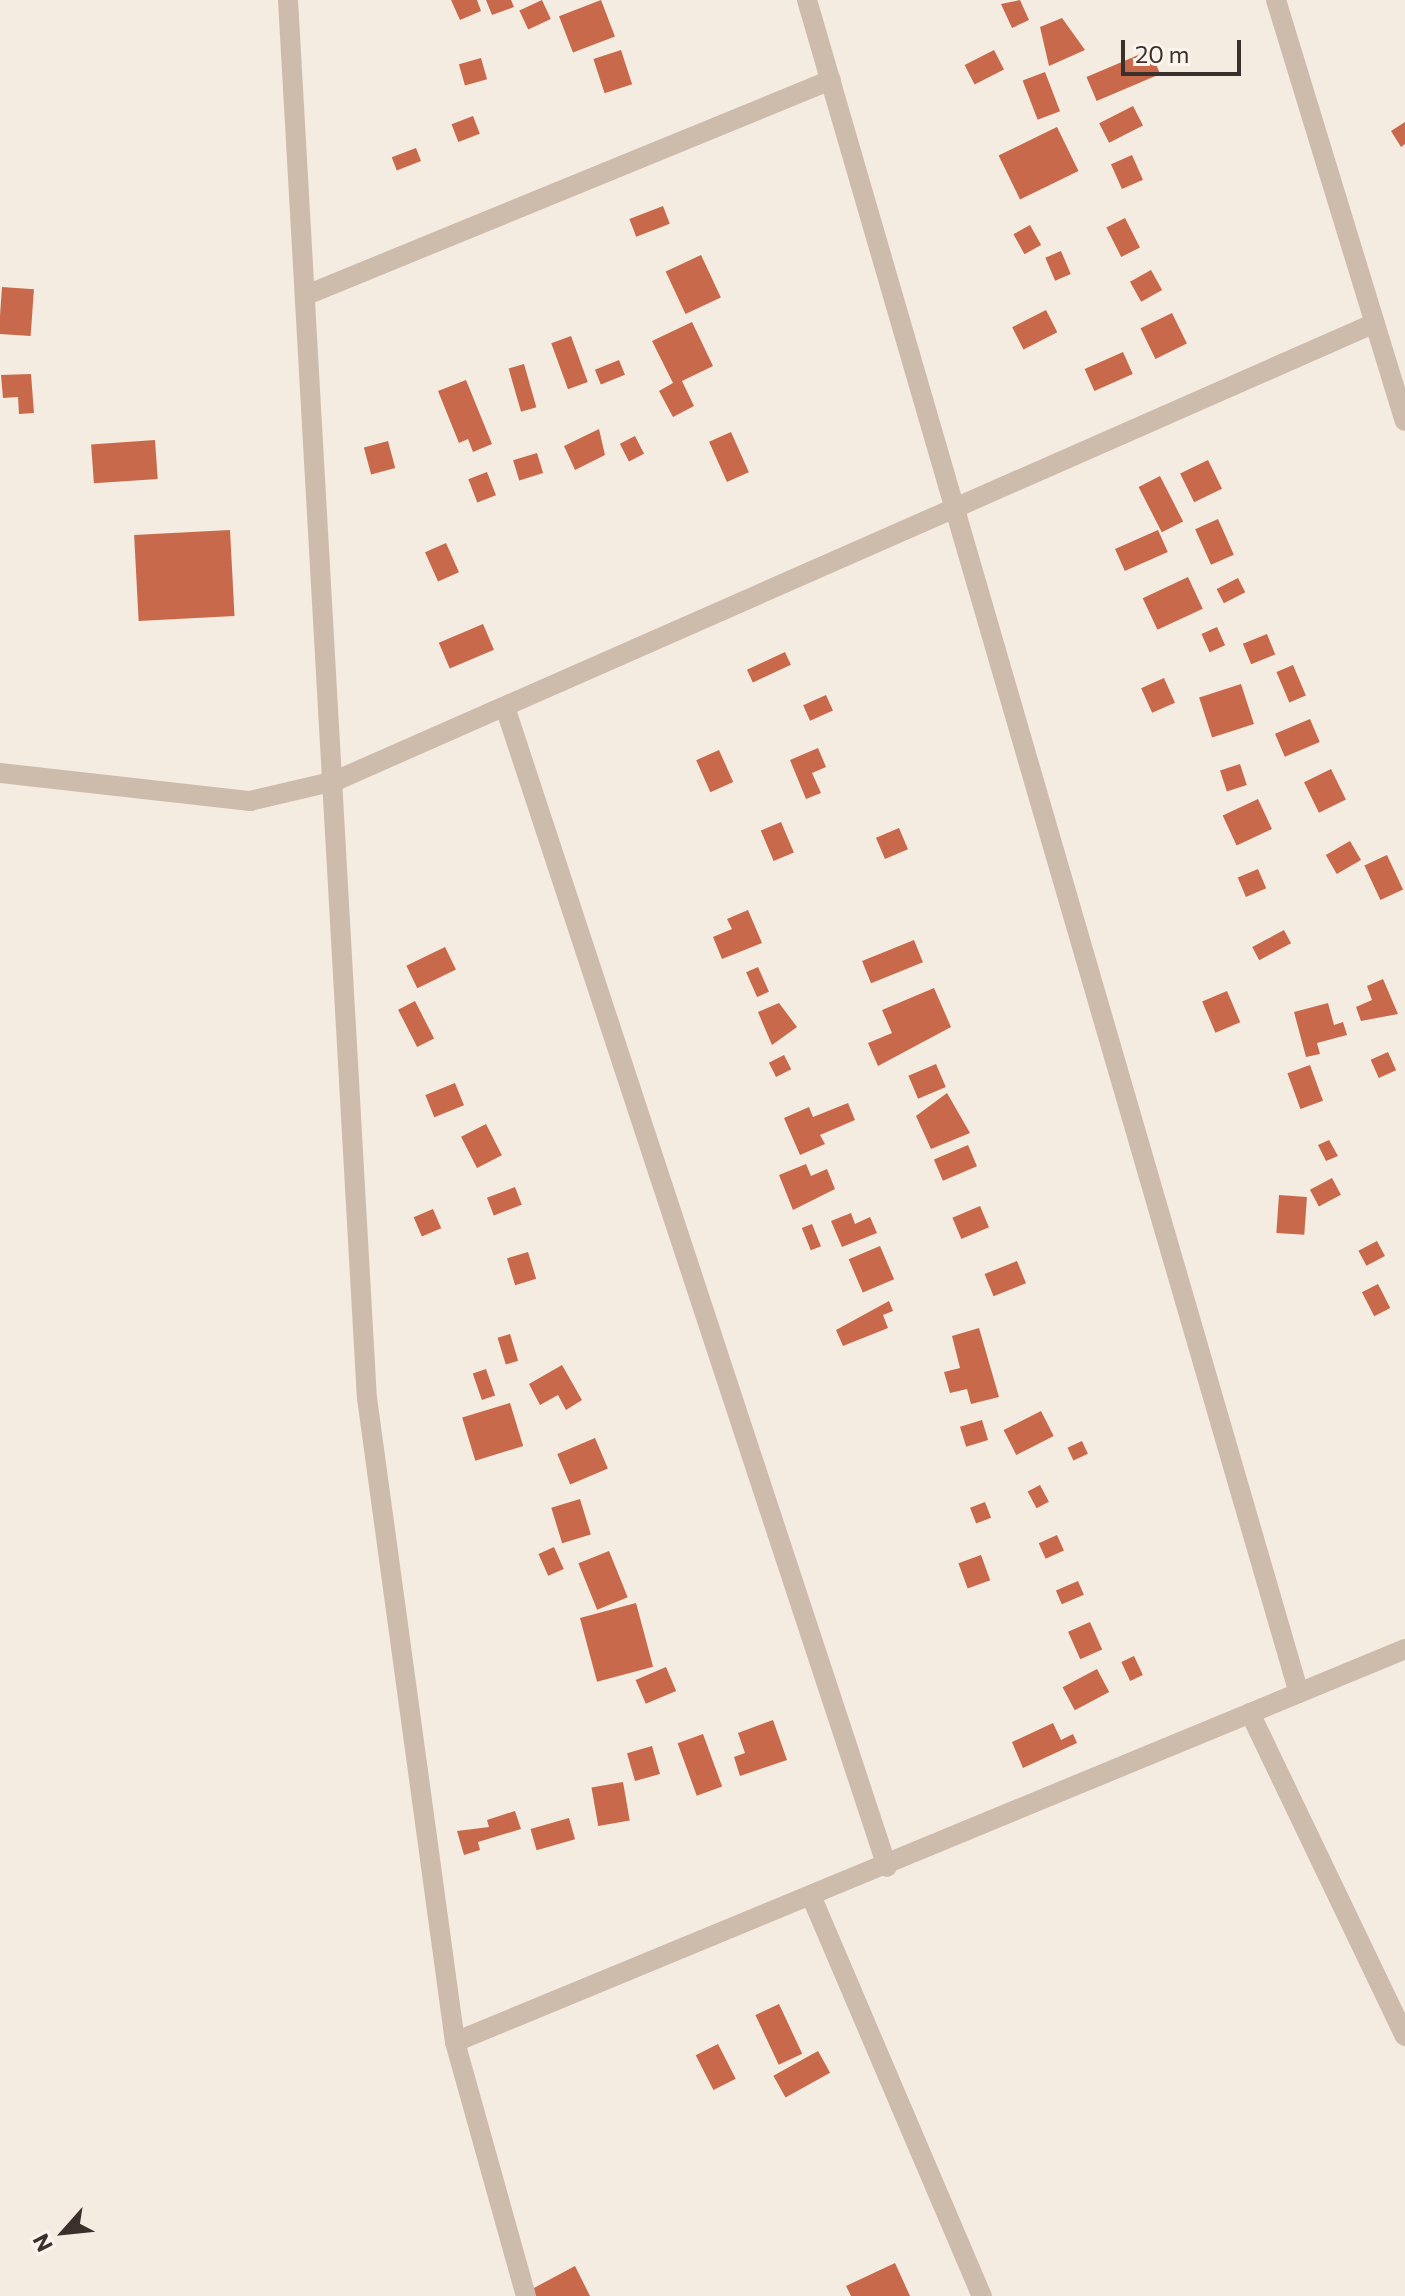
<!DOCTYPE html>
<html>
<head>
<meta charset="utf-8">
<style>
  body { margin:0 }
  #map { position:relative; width:1405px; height:2296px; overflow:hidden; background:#f4ebe1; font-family:Commissioner,sans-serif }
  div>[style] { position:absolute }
  .building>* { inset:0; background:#c8694b; transform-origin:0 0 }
  .minor>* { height:20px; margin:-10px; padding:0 10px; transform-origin:10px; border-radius:10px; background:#cdbbac }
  span { translate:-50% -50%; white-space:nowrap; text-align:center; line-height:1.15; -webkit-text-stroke:8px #fbf5ee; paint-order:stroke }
  .north { position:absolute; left:24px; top:2192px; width:80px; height:80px; -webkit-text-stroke:6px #fbf5ee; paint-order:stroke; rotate:243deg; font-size:22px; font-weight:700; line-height:32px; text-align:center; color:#3b302b }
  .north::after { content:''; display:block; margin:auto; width:28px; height:36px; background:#3b302b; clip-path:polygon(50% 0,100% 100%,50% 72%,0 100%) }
  .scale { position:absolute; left:1121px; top:40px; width:120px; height:36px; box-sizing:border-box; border:4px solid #3b302b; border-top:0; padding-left:10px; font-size:24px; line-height:28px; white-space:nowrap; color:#3b302b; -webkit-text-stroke:6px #fbf5ee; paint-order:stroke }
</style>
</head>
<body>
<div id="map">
  <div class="building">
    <i style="clip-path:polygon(451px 0,477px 0,481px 11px,460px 20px)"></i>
    <i style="clip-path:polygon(486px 0,511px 0,514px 7px,492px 15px)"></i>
    <i style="left:542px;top:0;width:21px;height:25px;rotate:65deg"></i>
    <i style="left:601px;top:0;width:39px;height:45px;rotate:69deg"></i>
    <i style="clip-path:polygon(1020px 0,1029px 20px,1012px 28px,1001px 4px)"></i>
    <i style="clip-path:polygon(1062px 18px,1085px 50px,1049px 66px,1040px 27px)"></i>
    <i style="left:621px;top:50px;width:36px;height:29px;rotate:72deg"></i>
    <i style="left:994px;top:50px;width:22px;height:33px;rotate:63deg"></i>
    <i style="left:1150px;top:50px;width:26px;height:69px;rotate:67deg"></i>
    <i style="left:481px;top:58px;width:22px;height:23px;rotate:74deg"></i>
    <i style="left:1045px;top:72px;width:42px;height:24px;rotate:69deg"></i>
    <i style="left:1133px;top:106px;width:22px;height:38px;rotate:63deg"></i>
    <i style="left:473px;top:116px;width:19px;height:23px;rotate:69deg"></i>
    <i style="clip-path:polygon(1405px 122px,1405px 144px,1401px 147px,1391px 131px)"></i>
    <i style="left:1057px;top:127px;width:49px;height:65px;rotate:64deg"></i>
    <i style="left:416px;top:148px;width:14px;height:26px;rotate:69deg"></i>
    <i style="left:1132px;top:155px;width:27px;height:23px;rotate:66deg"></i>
    <i style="left:663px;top:206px;width:19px;height:36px;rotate:69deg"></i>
    <i style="left:1125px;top:218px;width:33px;height:21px;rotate:63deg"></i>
    <i style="left:1030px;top:225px;width:23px;height:19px;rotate:61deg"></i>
    <i style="left:1061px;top:251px;width:25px;height:17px;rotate:67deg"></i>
    <i style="left:701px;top:255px;width:47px;height:39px;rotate:65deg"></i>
    <i style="left:1151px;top:270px;width:23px;height:24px;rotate:61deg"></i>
    <i style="left:2px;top:287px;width:32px;height:47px;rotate:4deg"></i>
    <i style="left:1046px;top:310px;width:25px;height:38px;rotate:63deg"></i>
    <i style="left:1172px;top:313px;width:34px;height:35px;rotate:64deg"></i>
    <i style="clip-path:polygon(692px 322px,713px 366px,682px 381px,694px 406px,673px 417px,659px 391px,673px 383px,652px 341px)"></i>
    <i style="left:571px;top:336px;width:49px;height:21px;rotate:70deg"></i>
    <i style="left:1123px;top:352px;width:24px;height:42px;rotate:66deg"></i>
    <i style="left:619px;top:360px;width:16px;height:26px;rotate:68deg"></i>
    <i style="left:524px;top:364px;width:45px;height:16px;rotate:74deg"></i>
    <i style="clip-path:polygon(31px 374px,34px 413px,19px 414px,18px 397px,3px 398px,1px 375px)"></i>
    <i style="clip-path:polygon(466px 380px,492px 444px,473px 452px,468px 439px,459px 443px,438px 391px)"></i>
    <i style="clip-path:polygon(599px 429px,605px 455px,575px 470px,564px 446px)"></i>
    <i style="left:731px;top:432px;width:44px;height:24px;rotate:66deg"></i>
    <i style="left:635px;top:436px;width:20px;height:17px;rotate:63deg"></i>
    <i style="left:155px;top:440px;width:39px;height:64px;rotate:86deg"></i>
    <i style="left:388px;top:441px;width:28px;height:25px;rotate:75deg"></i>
    <i style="left:537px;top:453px;width:21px;height:25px;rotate:73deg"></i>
    <i style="left:1208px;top:460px;width:32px;height:31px;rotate:64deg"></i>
    <i style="left:487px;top:472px;width:25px;height:20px;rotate:69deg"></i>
    <i style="left:1160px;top:476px;width:51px;height:24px;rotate:63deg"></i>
    <i style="left:1218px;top:519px;width:39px;height:25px;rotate:66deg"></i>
    <i style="left:230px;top:530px;width:86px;height:96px;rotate:87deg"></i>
    <i style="left:1158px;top:530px;width:24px;height:47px;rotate:66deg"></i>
    <i style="left:446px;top:543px;width:32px;height:23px;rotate:66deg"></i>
    <i style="left:1188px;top:577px;width:35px;height:50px;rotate:65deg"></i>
    <i style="left:1238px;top:578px;width:16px;height:24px;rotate:63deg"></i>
    <i style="left:483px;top:624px;width:28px;height:48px;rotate:67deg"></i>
    <i style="left:1217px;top:627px;width:20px;height:17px;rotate:66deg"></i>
    <i style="left:1267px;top:634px;width:22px;height:26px;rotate:68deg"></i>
    <i style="left:785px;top:652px;width:14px;height:42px;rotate:65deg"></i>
    <i style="left:1293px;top:665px;width:33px;height:18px;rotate:67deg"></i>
    <i style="left:1164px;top:678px;width:27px;height:25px;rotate:66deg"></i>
    <i style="left:1241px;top:684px;width:42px;height:44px;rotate:72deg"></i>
    <i style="left:826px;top:695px;width:17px;height:25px;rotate:66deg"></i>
    <i style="left:1310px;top:719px;width:25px;height:38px;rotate:67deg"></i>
    <i style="clip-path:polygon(818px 748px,826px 767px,812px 773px,821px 793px,806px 799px,790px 760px)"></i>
    <i style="left:719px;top:750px;width:35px;height:25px;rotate:66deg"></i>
    <i style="left:1240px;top:764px;width:22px;height:21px;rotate:72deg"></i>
    <i style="left:1331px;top:769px;width:34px;height:30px;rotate:64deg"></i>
    <i style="left:1258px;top:799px;width:33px;height:39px;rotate:65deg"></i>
    <i style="left:781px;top:822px;width:33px;height:22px;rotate:67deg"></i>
    <i style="left:899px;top:828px;width:23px;height:25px;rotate:67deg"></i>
    <i style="left:1350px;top:841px;width:22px;height:28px;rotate:60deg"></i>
    <i style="left:1387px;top:855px;width:38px;height:25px;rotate:65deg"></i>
    <i style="left:1258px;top:869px;width:21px;height:22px;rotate:67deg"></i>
    <i style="clip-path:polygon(748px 910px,762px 943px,722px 959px,713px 937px,732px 929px,727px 919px)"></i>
    <i style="left:1284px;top:930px;width:15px;height:36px;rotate:62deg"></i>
    <i style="left:914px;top:940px;width:24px;height:56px;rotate:68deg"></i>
    <i style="left:445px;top:947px;width:25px;height:43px;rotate:64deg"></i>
    <i style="left:758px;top:967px;width:27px;height:13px;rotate:66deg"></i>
    <i style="clip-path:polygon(1383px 979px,1398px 1014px,1361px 1021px,1356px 1007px,1372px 1000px,1367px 986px)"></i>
    <i style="clip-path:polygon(934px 988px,951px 1027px,878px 1066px,868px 1043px,892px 1033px,882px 1010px)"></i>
    <i style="left:1227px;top:991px;width:34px;height:27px;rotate:67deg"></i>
    <i style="left:415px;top:1001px;width:42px;height:19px;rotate:63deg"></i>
    <i style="clip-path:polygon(779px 1003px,797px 1027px,772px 1045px,758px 1012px)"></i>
    <i style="clip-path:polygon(1328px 1003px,1334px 1025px,1343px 1022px,1347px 1035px,1317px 1043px,1320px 1054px,1306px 1057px,1294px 1012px)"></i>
    <i style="left:1388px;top:1052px;width:20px;height:19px;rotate:66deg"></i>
    <i style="left:784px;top:1055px;width:16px;height:17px;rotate:63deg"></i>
    <i style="left:936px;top:1064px;width:25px;height:30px;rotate:67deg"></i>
    <i style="left:1310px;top:1065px;width:38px;height:24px;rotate:70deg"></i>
    <i style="left:455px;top:1083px;width:24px;height:32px;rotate:68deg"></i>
    <i style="clip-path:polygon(947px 1093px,970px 1133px,931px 1149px,916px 1116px)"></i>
    <i style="clip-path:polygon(848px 1103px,855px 1120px,820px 1135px,825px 1144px,800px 1155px,784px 1118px,809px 1107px,813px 1117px)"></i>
    <i style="left:486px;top:1124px;width:35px;height:28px;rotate:63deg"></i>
    <i style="clip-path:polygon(1329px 1140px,1338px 1156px,1326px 1161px,1318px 1145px)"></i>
    <i style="left:968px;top:1145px;width:23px;height:37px;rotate:67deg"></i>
    <i style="clip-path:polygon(806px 1164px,811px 1176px,827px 1169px,835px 1189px,793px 1210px,779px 1175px)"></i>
    <i style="left:1332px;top:1178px;width:19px;height:25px;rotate:62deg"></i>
    <i style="left:515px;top:1187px;width:19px;height:30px;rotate:69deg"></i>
    <i style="left:1279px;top:1195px;width:28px;height:38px;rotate:4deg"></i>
    <i style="left:980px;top:1206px;width:23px;height:30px;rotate:67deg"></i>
    <i style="left:433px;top:1209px;width:21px;height:21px;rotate:67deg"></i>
    <i style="clip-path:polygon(851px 1213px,855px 1224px,870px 1217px,877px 1233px,842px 1247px,831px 1221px)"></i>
    <i style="left:812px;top:1224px;width:24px;height:11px;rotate:68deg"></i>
    <i style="left:1377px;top:1241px;width:17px;height:21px;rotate:62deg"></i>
    <i style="left:880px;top:1246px;width:36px;height:34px;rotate:67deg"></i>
    <i style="left:528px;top:1252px;width:28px;height:22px;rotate:73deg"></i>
    <i style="left:1017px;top:1261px;width:24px;height:35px;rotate:68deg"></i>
    <i style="left:1378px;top:1284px;width:27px;height:18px;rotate:63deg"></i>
    <i style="clip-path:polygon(889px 1301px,893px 1311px,883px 1315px,888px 1328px,843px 1346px,836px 1330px)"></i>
    <i style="clip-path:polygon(979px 1328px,999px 1397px,971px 1404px,967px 1389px,950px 1393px,944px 1372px,960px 1368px,952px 1336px)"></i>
    <i style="left:510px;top:1334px;width:28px;height:13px;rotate:73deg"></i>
    <i style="clip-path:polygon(562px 1365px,582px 1400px,566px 1410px,558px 1395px,540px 1405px,529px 1384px)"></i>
    <i style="left:486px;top:1369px;width:28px;height:14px;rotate:71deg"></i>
    <i style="left:510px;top:1403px;width:45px;height:50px;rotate:73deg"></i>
    <i style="left:1041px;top:1411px;width:28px;height:42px;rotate:63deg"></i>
    <i style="left:982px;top:1420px;width:21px;height:23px;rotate:73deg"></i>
    <i style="left:595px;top:1438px;width:33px;height:41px;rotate:67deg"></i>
    <i style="left:1082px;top:1441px;width:14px;height:16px;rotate:65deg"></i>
    <i style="left:1040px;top:1485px;width:19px;height:14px;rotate:62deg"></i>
    <i style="left:580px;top:1499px;width:37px;height:30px;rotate:73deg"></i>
    <i style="left:985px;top:1502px;width:17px;height:16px;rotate:69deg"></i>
    <i style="left:1057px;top:1535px;width:17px;height:20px;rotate:66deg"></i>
    <i style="left:554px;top:1547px;width:24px;height:17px;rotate:66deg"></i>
    <i style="left:609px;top:1551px;width:50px;height:33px;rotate:68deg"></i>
    <i style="left:981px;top:1555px;width:27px;height:24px;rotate:70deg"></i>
    <i style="left:1078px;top:1581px;width:15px;height:24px;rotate:67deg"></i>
    <i style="left:636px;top:1603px;width:66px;height:58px;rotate:75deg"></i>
    <i style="left:1090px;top:1622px;width:30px;height:24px;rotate:66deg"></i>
    <i style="left:1134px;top:1656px;width:21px;height:14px;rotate:65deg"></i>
    <i style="left:666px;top:1667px;width:26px;height:33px;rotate:67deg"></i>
    <i style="left:1097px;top:1669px;width:26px;height:39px;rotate:62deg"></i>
    <i style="clip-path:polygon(773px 1720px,787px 1760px,740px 1776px,734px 1757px,745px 1753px,738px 1733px)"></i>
    <i style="clip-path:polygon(1053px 1723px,1061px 1740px,1073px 1734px,1077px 1743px,1023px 1768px,1012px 1742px)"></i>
    <i style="left:703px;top:1734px;width:56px;height:27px;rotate:70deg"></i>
    <i style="left:652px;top:1746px;width:29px;height:26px;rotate:74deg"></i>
    <i style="left:623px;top:1782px;width:39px;height:32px;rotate:80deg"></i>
    <i style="clip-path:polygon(515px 1811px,521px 1829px,478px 1842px,480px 1850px,464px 1855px,457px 1831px,489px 1827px,487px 1820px)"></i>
    <i style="left:569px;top:1818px;width:22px;height:40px;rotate:74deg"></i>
    <i style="left:779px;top:2004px;width:55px;height:26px;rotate:65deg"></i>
    <i style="left:718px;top:2044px;width:39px;height:25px;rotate:63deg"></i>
    <i style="left:818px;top:2051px;width:25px;height:51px;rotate:61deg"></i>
    <i style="clip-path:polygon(895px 2263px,910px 2296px,851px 2296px,846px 2286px)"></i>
    <i style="clip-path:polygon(575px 2266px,590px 2296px,536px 2296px,532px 2289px)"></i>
  </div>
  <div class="minor">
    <i style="left:288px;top:0;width:1400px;rotate:86.77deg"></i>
    <i style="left:367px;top:1398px;width:650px;rotate:82.22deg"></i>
    <i style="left:455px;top:2042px;width:264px;rotate:74.4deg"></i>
    <i style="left:807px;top:0;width:1763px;rotate:73.8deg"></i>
    <i style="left:1276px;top:0;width:440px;rotate:73deg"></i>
    <i style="left:309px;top:294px;width:564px;rotate:-22.29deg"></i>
    <i style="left:505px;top:707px;width:1221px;rotate:71.77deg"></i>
    <i style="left:0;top:773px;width:252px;rotate:6.4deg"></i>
    <i style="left:250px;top:801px;width:87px;rotate:-13.2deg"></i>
    <i style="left:335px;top:781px;width:1136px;rotate:-23.77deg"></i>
    <i style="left:1250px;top:1713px;width:358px;rotate:64.4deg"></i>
    <i style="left:812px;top:1898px;width:433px;rotate:66.9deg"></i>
    <i style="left:455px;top:2042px;width:1028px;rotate:-22.47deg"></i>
  </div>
  <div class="north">N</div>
  <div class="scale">20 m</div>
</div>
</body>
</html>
